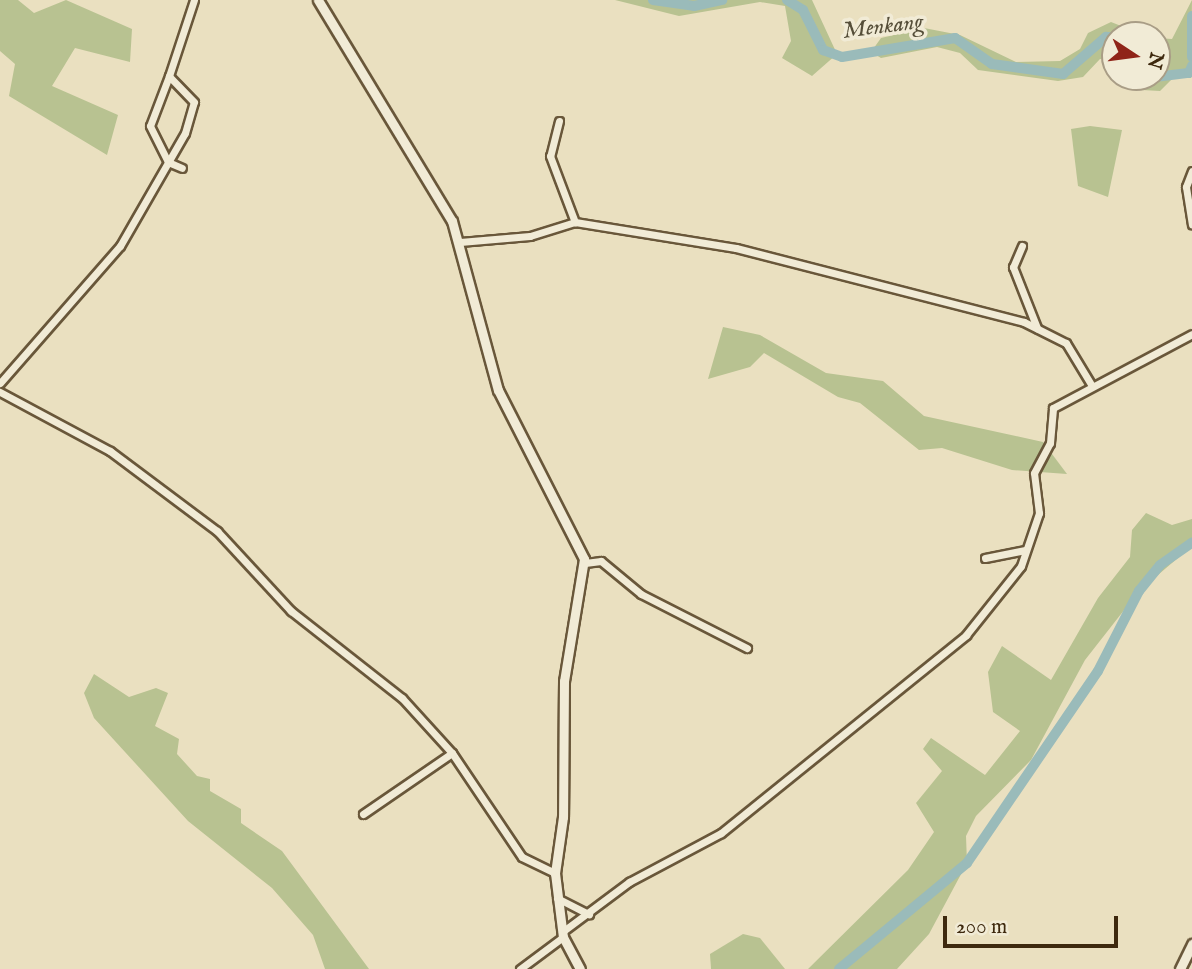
<!DOCTYPE html>
<html>
<head>
<meta charset="utf-8">
<style>
  body { margin:0 }
  #map { position:relative; width:1192px; height:969px; overflow:hidden; background:#eae0c0; font-family:"IM FELL English",serif }
  div>[style] { position:absolute }
  .green>* { inset:0; background:#b8c291 }
  .river>* { height:10px; margin:-5px; padding:0 5px; transform-origin:5px; border-radius:5px; background:#9abbba }
  .roads { filter:drop-shadow(2px 0 #69573a) drop-shadow(-2px 0 #69573a) drop-shadow(0 2px #69573a) drop-shadow(0 -2px #69573a) }
  .minor>* { height:7px; margin:-3.5px; padding:0 3.5px; transform-origin:3.5px; border-radius:3.5px; background:#f1ebd6 }
  .tertiary>* { height:9px; margin:-4.5px; padding:0 4.5px; transform-origin:4.5px; border-radius:4.5px; background:#f1ebd6 }
  span { translate:-50% -50%; white-space:nowrap; text-align:center; line-height:1.15; -webkit-text-stroke:7px #f1ebd6; paint-order:stroke }
  .water-label { font-size:23px; color:#554e39; font-style:italic }
  .north { position:absolute; left:1101px; top:21px; width:70px; height:70px; box-sizing:border-box; background:#f1ebd6; border:2px solid #a99d86; border-radius:50%; rotate:103deg; font-size:19px; font-weight:700; line-height:28px; text-align:center; color:#3e290e }
  .north::after { content:''; display:block; margin:auto; width:24px; height:32px; background:#8f2418; clip-path:polygon(50% 0,100% 100%,50% 72%,0 100%) }
  .scale { position:absolute; left:943px; top:916px; width:175px; height:32px; box-sizing:border-box; border:4px solid #3e290e; border-top:0; padding-left:9px; font-size:21px; line-height:24px; white-space:nowrap; color:#3e290e; -webkit-text-stroke:5px #f1ebd6; paint-order:stroke }
</style>
</head>
<body>
<div id="map">
  <div class="green">
    <i style="clip-path:polygon(0 0,18px 0,34px 13px,66px 0,132px 29px,130px 62px,75px 48px,52px 86px,118px 115px,107px 155px,9px 96px,15px 64px,0 51px)"></i>
    <i style="clip-path:polygon(615px 0,812px 0,837px 54px,812px 76px,782px 58px,791px 41px,785px 6px,760px 2px,679px 16px)"></i>
    <i style="clip-path:polygon(1192px 0,1191px 78px,1174px 77px,1160px 91px,1142px 90px,1141px 77px,1157px 77px,1157px 38px,1172px 39px)"></i>
    <i style="clip-path:polygon(1111px 22px,1144px 35px,1115px 35px,1115px 60px,1100px 59px,1083px 77px,1058px 81px,978px 70px,960px 53px,937px 47px,881px 58px,871px 52px,881px 38px,924px 28px,960px 35px,1016px 62px,1060px 61px,1080px 49px,1088px 33px)"></i>
    <i style="clip-path:polygon(1090px 126px,1122px 130px,1108px 197px,1078px 186px,1071px 129px)"></i>
    <i style="clip-path:polygon(723px 327px,760px 335px,826px 373px,883px 381px,924px 416px,1043px 442px,1067px 474px,1012px 470px,942px 448px,919px 450px,860px 403px,838px 397px,764px 353px,750px 367px,708px 379px)"></i>
    <i style="clip-path:polygon(1146px 513px,1172px 525px,1192px 519px,1192px 546px,1139px 591px,1085px 660px,1031px 760px,976px 816px,966px 836px,967px 863px,929px 934px,897px 969px,808px 969px,908px 870px,934px 832px,916px 803px,942px 771px,923px 749px,931px 738px,985px 775px,1020px 731px,993px 712px,988px 672px,1002px 646px,1051px 680px,1098px 598px,1130px 557px,1132px 530px)"></i>
    <i style="clip-path:polygon(94px 674px,129px 697px,156px 688px,168px 693px,155px 726px,179px 739px,177px 754px,197px 776px,210px 779px,210px 791px,241px 809px,241px 823px,282px 851px,369px 969px,325px 969px,313px 935px,272px 888px,188px 821px,94px 718px,84px 693px)"></i>
    <i style="clip-path:polygon(743px 934px,760px 938px,785px 969px,711px 969px,710px 954px)"></i>
  </div>
  <div class="river">
    <i style="left:653px;top:0;width:41px;rotate:8.3deg"></i>
    <i style="left:694px;top:6px;width:29px;rotate:-12deg"></i>
    <i style="left:787px;top:0;width:19px;rotate:32deg"></i>
    <i style="left:803px;top:10px;width:45px;rotate:63.4deg"></i>
    <i style="left:823px;top:50px;width:20px;rotate:20deg"></i>
    <i style="left:842px;top:57px;width:115px;rotate:-9.5deg"></i>
    <i style="left:955px;top:38px;width:45px;rotate:35.1deg"></i>
    <i style="left:992px;top:64px;width:72px;rotate:8deg"></i>
    <i style="left:1063px;top:74px;width:57px;rotate:-40.7deg"></i>
    <i style="left:1106px;top:37px;width:9px"></i>
    <i style="left:1192px;top:16px;width:41px;rotate:90deg"></i>
    <i style="left:1155px;top:77px;width:34px;rotate:-7deg"></i>
    <i style="left:1189px;top:73px;width:8px;rotate:-67deg"></i>
    <i style="left:839px;top:969px;width:166px;rotate:-39.6deg"></i>
    <i style="left:967px;top:863px;width:232px;rotate:-55.7deg"></i>
    <i style="left:1098px;top:671px;width:90px;rotate:-62.9deg"></i>
    <i style="left:1139px;top:591px;width:33px;rotate:-51deg"></i>
    <i style="left:1160px;top:565px;width:39px;rotate:-35deg"></i>
  </div>
  <div class="roads">
    <div class="minor">
      <i style="left:169px;top:76px;width:53px;rotate:110.8deg"></i>
      <i style="left:150px;top:126px;width:40px;rotate:63.4deg"></i>
      <i style="left:168px;top:162px;width:15px;rotate:23deg"></i>
      <i style="left:559px;top:121px;width:36px;rotate:104deg"></i>
      <i style="left:550px;top:156px;width:71px;rotate:69.3deg"></i>
      <i style="left:1192px;top:171px;width:17px;rotate:111deg"></i>
      <i style="left:1186px;top:187px;width:38px;rotate:81deg"></i>
      <i style="left:460px;top:242px;width:70px;rotate:-4.9deg"></i>
      <i style="left:530px;top:236px;width:47px;rotate:-17.3deg"></i>
      <i style="left:575px;top:222px;width:163px;rotate:9.2deg"></i>
      <i style="left:736px;top:248px;width:297px;rotate:14.4deg"></i>
      <i style="left:1024px;top:322px;width:47px;rotate:26.6deg"></i>
      <i style="left:1066px;top:343px;width:50px;rotate:58.8deg"></i>
      <i style="left:1022px;top:246px;width:23px;rotate:113deg"></i>
      <i style="left:1013px;top:267px;width:66px;rotate:68.5deg"></i>
      <i style="left:0;top:383px;width:182px;rotate:-48.8deg"></i>
      <i style="left:120px;top:246px;width:130px;rotate:-60.1deg"></i>
      <i style="left:185px;top:133px;width:32px;rotate:-74deg"></i>
      <i style="left:194px;top:102px;width:36px;rotate:-134deg"></i>
      <i style="left:169px;top:76px;width:80px;rotate:-71.8deg"></i>
      <i style="left:0;top:392px;width:125px;rotate:28.2deg"></i>
      <i style="left:110px;top:451px;width:134px;rotate:36.8deg"></i>
      <i style="left:217px;top:531px;width:109px;rotate:47.2deg"></i>
      <i style="left:291px;top:611px;width:141px;rotate:38.1deg"></i>
      <i style="left:402px;top:698px;width:74px;rotate:47.7deg"></i>
      <i style="left:452px;top:753px;width:125px;rotate:56.1deg"></i>
      <i style="left:522px;top:857px;width:37px;rotate:26deg"></i>
      <i style="left:985px;top:558px;width:41px;rotate:-11.3deg"></i>
      <i style="left:585px;top:563px;width:16px;rotate:-7deg"></i>
      <i style="left:601px;top:561px;width:52px;rotate:39.5deg"></i>
      <i style="left:641px;top:594px;width:119px;rotate:27deg"></i>
      <i style="left:363px;top:814px;width:108px;rotate:-34.4deg"></i>
      <i style="left:557px;top:898px;width:36px;rotate:27deg"></i>
      <i style="left:562px;top:932px;width:84px;rotate:-36.7deg"></i>
      <i style="left:629px;top:882px;width:104px;rotate:-28deg"></i>
      <i style="left:721px;top:833px;width:315px;rotate:-38.9deg"></i>
      <i style="left:966px;top:635px;width:88px;rotate:-51.4deg"></i>
      <i style="left:1021px;top:566px;width:56px;rotate:-71.2deg"></i>
      <i style="left:1039px;top:513px;width:40px;rotate:-97.1deg"></i>
      <i style="left:1034px;top:473px;width:34px;rotate:-62deg"></i>
      <i style="left:1050px;top:443px;width:35px;rotate:-85deg"></i>
      <i style="left:1053px;top:408px;width:157px;rotate:-28deg"></i>
      <i style="left:520px;top:969px;width:54px;rotate:-36.7deg"></i>
    </div>
    <div class="tertiary">
      <i style="left:318px;top:0;width:258px;rotate:58.8deg"></i>
      <i style="left:452px;top:221px;width:175px;rotate:74.8deg"></i>
      <i style="left:498px;top:390px;width:190px;rotate:63deg"></i>
      <i style="left:584px;top:559px;width:124px;rotate:99.3deg"></i>
      <i style="left:564px;top:681px;width:136px;rotate:90.4deg"></i>
      <i style="left:563px;top:817px;width:57px;rotate:98.1deg"></i>
      <i style="left:555px;top:873px;width:64px;rotate:82.9deg"></i>
      <i style="left:563px;top:937px;width:36px;rotate:62deg"></i>
      <i style="left:1180px;top:969px;width:28px;rotate:-64deg"></i>
    </div>
  </div>
  <div class="water-label">
    <span style="left:883px;top:27px;rotate:-7deg">Menkang</span>
  </div>
  <div class="north">N</div>
  <div class="scale">200 m</div>
</div>
</body>
</html>
